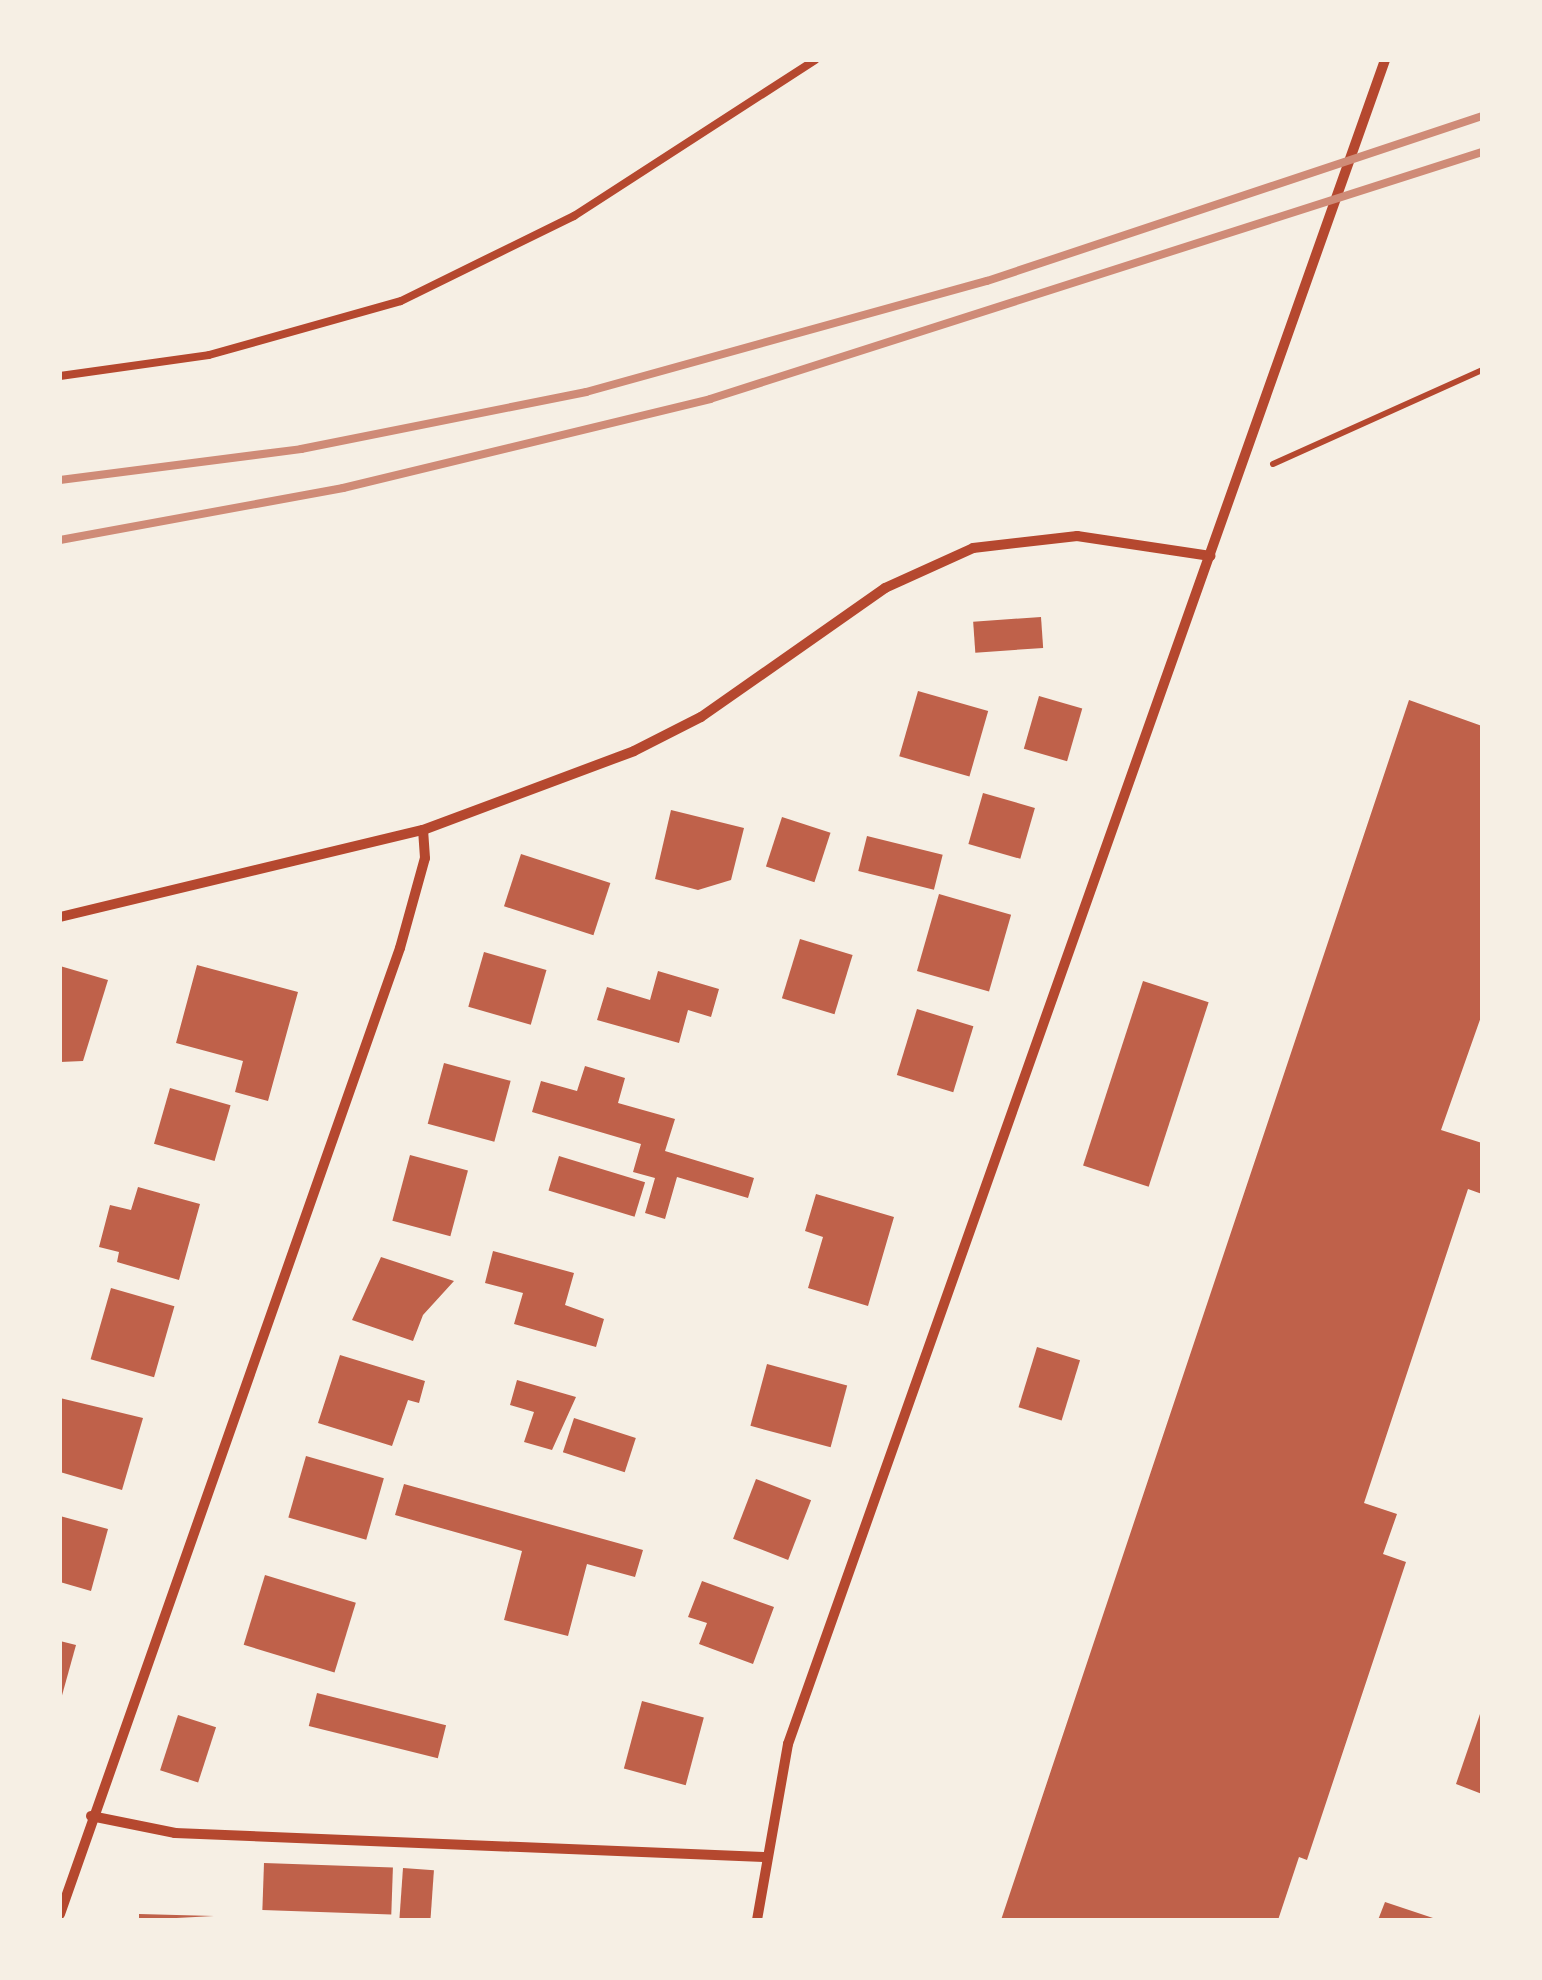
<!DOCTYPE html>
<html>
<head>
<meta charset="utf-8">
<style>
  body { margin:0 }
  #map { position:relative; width:1542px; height:1980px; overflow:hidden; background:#f6efe4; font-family:"Public Sans",sans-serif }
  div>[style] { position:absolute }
  .building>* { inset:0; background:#bf614a; transform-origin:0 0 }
  .path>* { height:6px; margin:-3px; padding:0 3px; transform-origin:3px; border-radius:3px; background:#b5482f }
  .service>* { height:8px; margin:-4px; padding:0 4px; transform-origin:4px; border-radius:4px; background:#b5482f }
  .minor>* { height:10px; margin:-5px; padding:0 5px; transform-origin:5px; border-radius:5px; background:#b5482f }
  .rail>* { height:8px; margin:-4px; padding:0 4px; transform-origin:4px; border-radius:4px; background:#cf8b77 }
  span { translate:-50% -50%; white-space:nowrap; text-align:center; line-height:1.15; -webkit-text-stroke:8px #f6efe4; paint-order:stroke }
  .frame { position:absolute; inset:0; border:62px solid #f6efe4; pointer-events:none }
</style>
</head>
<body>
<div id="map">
  <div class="building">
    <i style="left:1041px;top:617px;width:31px;height:68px;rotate:86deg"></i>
    <i style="left:918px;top:691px;width:73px;height:68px;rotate:16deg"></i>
    <i style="left:1039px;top:696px;width:45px;height:55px;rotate:16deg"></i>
    <i style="clip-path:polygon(1409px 700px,1482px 726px,1482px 1014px,1441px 1130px,1482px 1143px,1482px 1194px,1468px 1189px,1364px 1503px,1397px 1514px,1383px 1554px,1406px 1562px,1307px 1860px,1299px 1857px,1278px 1920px,1001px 1920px)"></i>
    <i style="left:983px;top:793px;width:54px;height:53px;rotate:16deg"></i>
    <i style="clip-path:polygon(671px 810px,744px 828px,731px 880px,698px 890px,655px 879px)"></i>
    <i style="left:782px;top:817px;width:51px;height:52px;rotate:18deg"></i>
    <i style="left:867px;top:836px;width:78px;height:36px;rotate:14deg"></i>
    <i style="left:521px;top:854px;width:94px;height:55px;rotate:18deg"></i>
    <i style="left:939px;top:894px;width:75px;height:80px;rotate:16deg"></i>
    <i style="left:800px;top:939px;width:55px;height:62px;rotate:17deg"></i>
    <i style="left:484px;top:952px;width:65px;height:57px;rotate:16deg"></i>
    <i style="clip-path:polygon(197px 965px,298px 992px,268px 1101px,235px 1092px,243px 1061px,176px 1043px)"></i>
    <i style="clip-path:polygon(60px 966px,108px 980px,83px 1061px,60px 1062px)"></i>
    <i style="clip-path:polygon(658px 971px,719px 989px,711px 1017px,688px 1010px,679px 1043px,597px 1020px,607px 987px,650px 1000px)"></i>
    <i style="left:1143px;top:981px;width:69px;height:194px;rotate:18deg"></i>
    <i style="left:917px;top:1009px;width:59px;height:69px;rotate:17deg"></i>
    <i style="left:444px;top:1063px;width:69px;height:63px;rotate:15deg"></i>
    <i style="clip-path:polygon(585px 1066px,625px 1078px,618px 1103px,675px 1119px,665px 1151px,754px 1178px,748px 1198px,677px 1177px,665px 1219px,645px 1213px,655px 1178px,633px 1172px,641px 1144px,532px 1112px,541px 1081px,577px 1091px)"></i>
    <i style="left:170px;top:1088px;width:63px;height:58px;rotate:16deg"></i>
    <i style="left:410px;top:1155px;width:60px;height:68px;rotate:15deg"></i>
    <i style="left:559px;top:1156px;width:90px;height:36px;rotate:17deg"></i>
    <i style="clip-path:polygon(138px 1187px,200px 1204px,179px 1280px,117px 1262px,119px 1252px,99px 1247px,110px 1205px,131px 1210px)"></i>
    <i style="clip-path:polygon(816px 1194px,894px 1217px,868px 1306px,808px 1288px,823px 1237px,805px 1231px)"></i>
    <i style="clip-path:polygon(493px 1251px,574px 1273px,565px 1305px,604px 1319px,596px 1347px,514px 1324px,523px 1293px,485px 1283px)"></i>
    <i style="clip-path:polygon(381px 1257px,454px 1281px,423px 1315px,413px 1341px,352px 1320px)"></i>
    <i style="left:111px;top:1288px;width:66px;height:74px;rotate:16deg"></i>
    <i style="left:1037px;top:1347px;width:45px;height:63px;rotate:17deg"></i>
    <i style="clip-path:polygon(340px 1355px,425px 1381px,419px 1403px,408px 1400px,392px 1446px,318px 1423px)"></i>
    <i style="left:767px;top:1364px;width:83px;height:64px;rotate:15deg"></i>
    <i style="clip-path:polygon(517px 1380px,576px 1397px,552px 1450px,524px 1442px,534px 1412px,510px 1405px)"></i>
    <i style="clip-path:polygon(60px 1398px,143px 1418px,122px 1490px,60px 1472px)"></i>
    <i style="left:574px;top:1418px;width:65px;height:36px;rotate:18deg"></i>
    <i style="left:306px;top:1456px;width:81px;height:64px;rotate:16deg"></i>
    <i style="left:756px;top:1479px;width:59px;height:64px;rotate:21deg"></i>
    <i style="clip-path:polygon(404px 1484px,643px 1550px,635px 1577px,587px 1564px,568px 1636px,504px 1620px,522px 1551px,395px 1515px)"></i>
    <i style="clip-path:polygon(60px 1516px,108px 1529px,91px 1591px,60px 1582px)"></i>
    <i style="left:265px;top:1575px;width:95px;height:73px;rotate:17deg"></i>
    <i style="clip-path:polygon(702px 1581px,774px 1607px,753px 1664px,699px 1644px,707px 1623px,688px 1617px)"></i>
    <i style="clip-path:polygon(60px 1641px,76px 1645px,61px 1699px,60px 1699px)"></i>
    <i style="left:317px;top:1693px;width:133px;height:34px;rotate:14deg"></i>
    <i style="left:642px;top:1701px;width:64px;height:70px;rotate:15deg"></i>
    <i style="clip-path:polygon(1481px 1711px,1482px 1711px,1482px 1794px,1456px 1784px)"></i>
    <i style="left:178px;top:1715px;width:40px;height:58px;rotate:18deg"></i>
    <i style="left:264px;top:1863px;width:129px;height:47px;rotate:2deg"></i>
    <i style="left:403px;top:1868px;width:31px;height:52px;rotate:4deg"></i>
    <i style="clip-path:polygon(1385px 1902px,1436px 1919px,1436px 1920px,1378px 1920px)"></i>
    <i style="clip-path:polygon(139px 1914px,214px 1916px,139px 1920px)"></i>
  </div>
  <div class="path">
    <i style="left:1273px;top:464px;width:229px;rotate:-24.2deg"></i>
  </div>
  <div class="service">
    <i style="left:60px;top:376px;width:150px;rotate:-8deg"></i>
    <i style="left:209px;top:355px;width:199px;rotate:-15.7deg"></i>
    <i style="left:401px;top:301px;width:193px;rotate:-26.2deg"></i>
    <i style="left:574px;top:216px;width:287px;rotate:-32.9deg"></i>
  </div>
  <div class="minor">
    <i style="left:60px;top:917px;width:373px;rotate:-13.5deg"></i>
    <i style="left:423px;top:830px;width:225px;rotate:-20.5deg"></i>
    <i style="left:634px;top:751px;width:75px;rotate:-26.9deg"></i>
    <i style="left:701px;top:717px;width:225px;rotate:-35deg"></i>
    <i style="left:885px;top:588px;width:97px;rotate:-24.4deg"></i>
    <i style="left:973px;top:548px;width:105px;rotate:-6.6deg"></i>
    <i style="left:1077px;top:536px;width:135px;rotate:8.5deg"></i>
    <i style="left:91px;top:1816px;width:86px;rotate:11.4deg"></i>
    <i style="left:175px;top:1833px;width:589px;rotate:2.33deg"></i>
    <i style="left:60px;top:1914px;width:1024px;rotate:-70.61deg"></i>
    <i style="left:400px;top:948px;width:93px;rotate:-74.5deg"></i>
    <i style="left:425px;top:858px;width:28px;rotate:-94deg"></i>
    <i style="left:757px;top:1920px;width:179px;rotate:-80deg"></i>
    <i style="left:788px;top:1744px;width:1787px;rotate:-70.48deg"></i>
  </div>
  <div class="rail">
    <i style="left:60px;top:480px;width:243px;rotate:-7.3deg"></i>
    <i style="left:301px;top:449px;width:291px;rotate:-11.3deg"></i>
    <i style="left:586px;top:392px;width:416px;rotate:-15.5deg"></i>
    <i style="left:987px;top:281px;width:522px;rotate:-18.43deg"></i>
    <i style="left:60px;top:540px;width:288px;rotate:-10.4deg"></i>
    <i style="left:343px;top:488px;width:378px;rotate:-13.6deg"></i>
    <i style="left:710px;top:399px;width:811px;rotate:-17.74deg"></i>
  </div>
  <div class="frame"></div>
</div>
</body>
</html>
